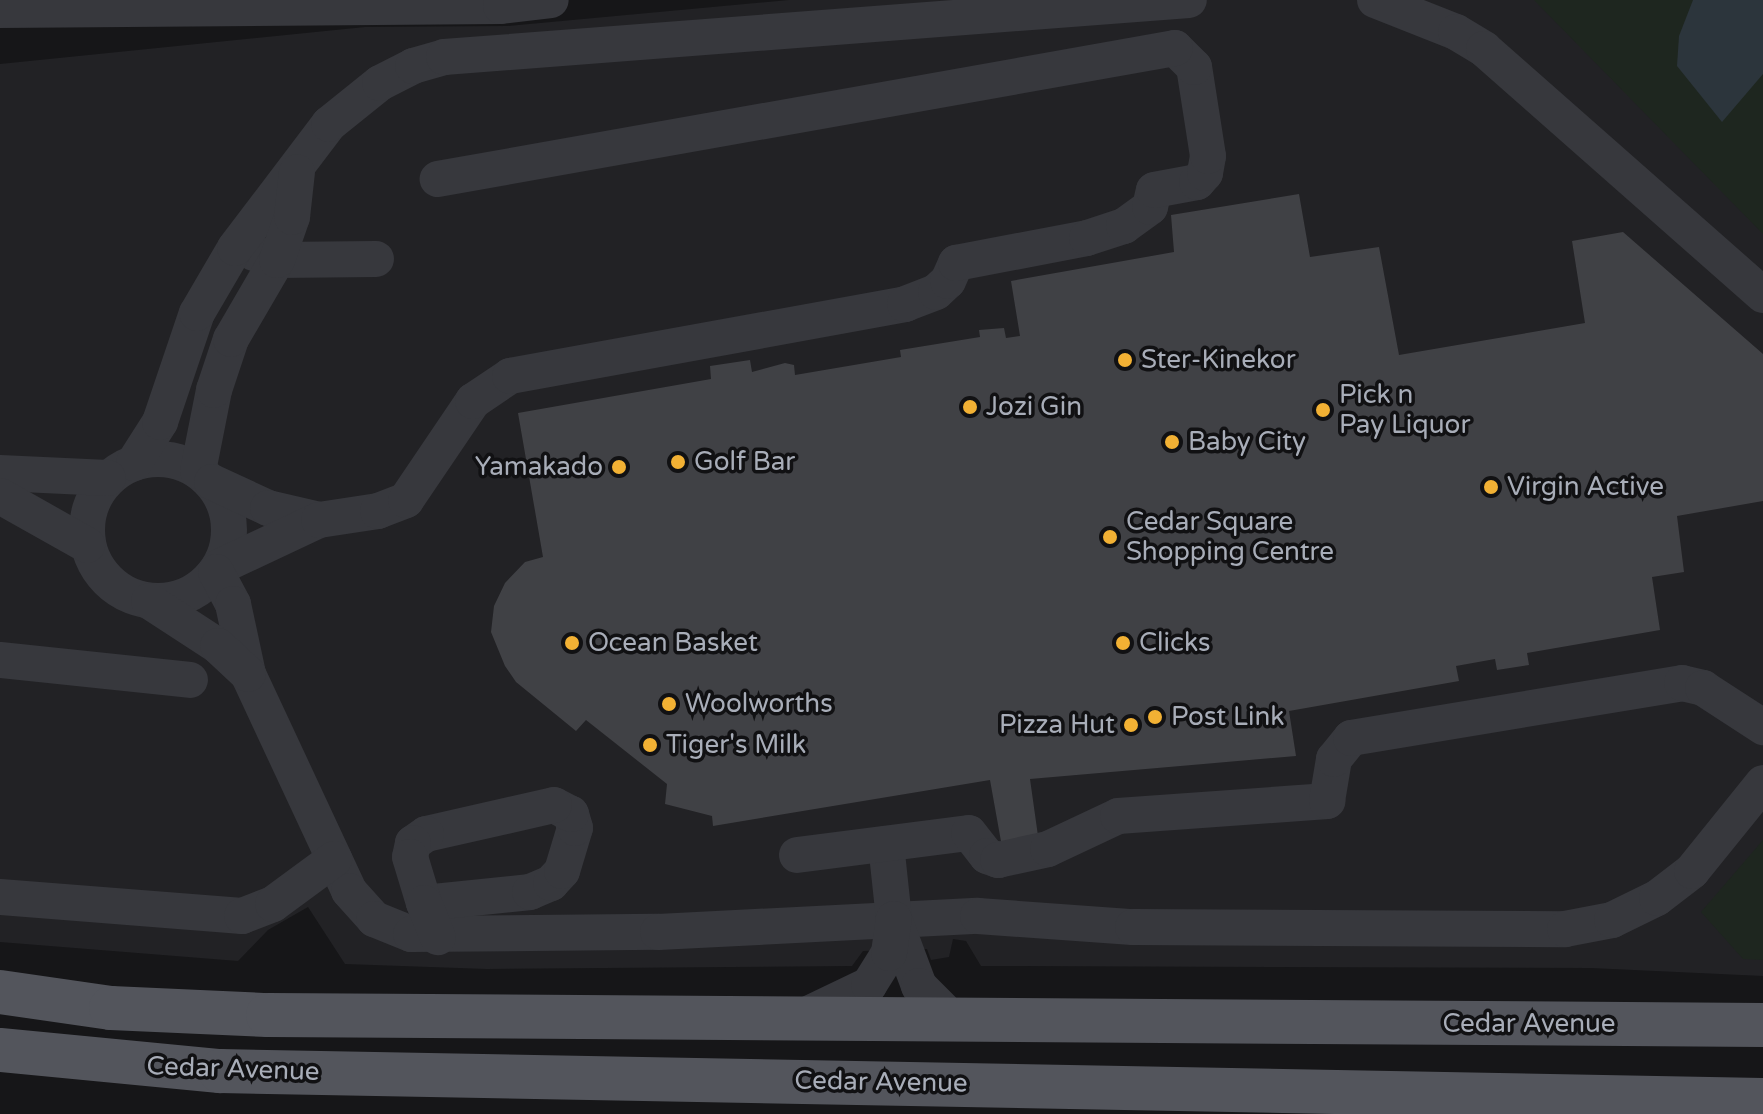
<!DOCTYPE html>
<html>
<head>
<meta charset="utf-8">
<style>
  body { margin:0 }
  #map { position:relative; width:1763px; height:1114px; overflow:hidden; background:#161618; font-family:"Varela Round",sans-serif }
  div>[style] { position:absolute }
  .built>* { inset:0; background:#222225 }
  .green>* { inset:0; background:#1e261f }
  .water>* { inset:0; background:#2c353c }
  .building>* { inset:0; background:#404145 }
  .minor>* { height:36px; margin:-18px; padding:0 18px; transform-origin:18px; border-radius:18px; background:#37383d }
  .minor>.ring { margin:-18px; padding:0; box-sizing:content-box; background:none; border:36px solid #37383d; border-radius:50% }
  .major>* { height:44px; margin:-22px; padding:0 22px; transform-origin:22px; border-radius:22px; background:#53555c }
  .dots>* { width:22px; height:22px; translate:-50% -50%; box-sizing:border-box; border:4px solid #111113; border-radius:50% }
  span { translate:-50% -50%; white-space:nowrap; text-align:center; line-height:1.15; -webkit-text-stroke:7px #111113; paint-order:stroke }
  .poi-label { font-size:26px; color:#a8adb8 }
  .left { translate:0 -50%; text-align:left }
  .right { translate:-100% -50%; text-align:right }
  .street-label { font-size:26px; color:#a8adb8 }
</style>
</head>
<body>
<div id="map">
  <div class="built">
    <i style="clip-path:polygon(789px 0,1763px 0,1763px 976px,1591px 968px,981px 966px,966px 941px,953px 939px,949px 957px,931px 960px,927px 949px,863px 951px,852px 966px,487px 969px,345px 964px,308px 907px,268px 930px,238px 961px,0 942px,0 64px,365px 27px,507px 26px)"></i>
  </div>
  <div class="green">
    <i style="clip-path:polygon(1534px 0,1763px 0,1763px 234px)"></i>
    <i style="clip-path:polygon(1763px 840px,1763px 960px,1743px 959px,1701px 912px)"></i>
  </div>
  <div class="water">
    <i style="clip-path:polygon(1693px 0,1763px 0,1763px 74px,1722px 122px,1677px 66px,1679px 36px)"></i>
  </div>
  <div class="building">
    <i style="clip-path:polygon(1299px 194px,1310px 257px,1379px 247px,1399px 355px,1585px 323px,1572px 241px,1623px 232px,1763px 354px,1763px 501px,1677px 516px,1684px 572px,1652px 577px,1660px 630px,1527px 653px,1529px 665px,1497px 670px,1495px 659px,1456px 666px,1459px 681px,1289px 711px,1296px 756px,1030px 779px,1038px 836px,1002px 847px,990px 780px,713px 826px,712px 816px,665px 804px,667px 784px,586px 720px,576px 731px,516px 682px,505px 666px,491px 632px,494px 606px,505px 583px,525px 562px,543px 557px,518px 413px,711px 379px,710px 366px,750px 360px,752px 372px,785px 363px,794px 365px,795px 375px,901px 357px,900px 350px,980px 337px,979px 330px,1004px 328px,1006px 338px,1020px 336px,1011px 281px,1174px 252px,1171px 215px)"></i>
  </div>
  <div class="minor">
    <i style="left:1375px;top:0;width:87px;rotate:21.6deg"></i>
    <i style="left:1456px;top:32px;width:33px;rotate:31deg"></i>
    <i style="left:1484px;top:49px;width:372px;rotate:41.4deg"></i>
    <i style="left:0;top:10px;width:501px;rotate:-0.46deg"></i>
    <i style="left:501px;top:6px;width:50px;rotate:-6.8deg"></i>
    <i style="left:254px;top:253px;width:24px;rotate:17deg"></i>
    <i style="left:277px;top:260px;width:99px;rotate:-0.6deg"></i>
    <i class="ring" style="left:87px;top:459px;width:106px;height:106px"></i>
    <i style="left:134px;top:463px;width:49px;rotate:-57.6deg"></i>
    <i style="left:160px;top:422px;width:115px;rotate:-71.3deg"></i>
    <i style="left:197px;top:313px;width:75px;rotate:-59.7deg"></i>
    <i style="left:235px;top:248px;width:156px;rotate:-52.8deg"></i>
    <i style="left:329px;top:124px;width:65px;rotate:-38.8deg"></i>
    <i style="left:380px;top:83px;width:37px;rotate:-27deg"></i>
    <i style="left:413px;top:66px;width:32px;rotate:-16deg"></i>
    <i style="left:444px;top:57px;width:747px;rotate:-4.38deg"></i>
    <i style="left:198px;top:471px;width:83px;rotate:-78.8deg"></i>
    <i style="left:214px;top:390px;width:54px;rotate:-71.6deg"></i>
    <i style="left:231px;top:339px;width:91px;rotate:-59.8deg"></i>
    <i style="left:277px;top:260px;width:46px;rotate:-70.8deg"></i>
    <i style="left:292px;top:217px;width:45px;rotate:-83.7deg"></i>
    <i style="left:0;top:473px;width:108px;rotate:2.7deg"></i>
    <i style="left:212px;top:482px;width:62px;rotate:24.9deg"></i>
    <i style="left:268px;top:508px;width:52px;rotate:13.2deg"></i>
    <i style="left:0;top:496px;width:100px;rotate:29.4deg"></i>
    <i style="left:219px;top:567px;width:110px;rotate:-25.2deg"></i>
    <i style="left:319px;top:520px;width:60px;rotate:-8.7deg"></i>
    <i style="left:378px;top:511px;width:30px;rotate:-21deg"></i>
    <i style="left:406px;top:500px;width:120px;rotate:-55.9deg"></i>
    <i style="left:473px;top:401px;width:45px;rotate:-34deg"></i>
    <i style="left:510px;top:376px;width:402px;rotate:-10.3deg"></i>
    <i style="left:905px;top:304px;width:33px;rotate:-21deg"></i>
    <i style="left:936px;top:292px;width:16px;rotate:-43deg"></i>
    <i style="left:948px;top:281px;width:20px;rotate:-66deg"></i>
    <i style="left:956px;top:263px;width:133px;rotate:-10.8deg"></i>
    <i style="left:1087px;top:238px;width:39px;rotate:-18deg"></i>
    <i style="left:1124px;top:226px;width:32px;rotate:-36deg"></i>
    <i style="left:1150px;top:207px;width:17px;rotate:-77deg"></i>
    <i style="left:1154px;top:190px;width:44px;rotate:-10.5deg"></i>
    <i style="left:1197px;top:182px;width:12px;rotate:-48deg"></i>
    <i style="left:1205px;top:173px;width:17px;rotate:-80deg"></i>
    <i style="left:1208px;top:156px;width:90px;rotate:-98.9deg"></i>
    <i style="left:1194px;top:67px;width:27px;rotate:-135deg"></i>
    <i style="left:1175px;top:48px;width:749px;rotate:169.92deg"></i>
    <i style="left:216px;top:572px;width:36px;rotate:62deg"></i>
    <i style="left:233px;top:604px;width:72px;rotate:77.9deg"></i>
    <i style="left:248px;top:674px;width:239px;rotate:65deg"></i>
    <i style="left:349px;top:891px;width:38px;rotate:48deg"></i>
    <i style="left:374px;top:919px;width:40px;rotate:22deg"></i>
    <i style="left:411px;top:934px;width:247px;rotate:-0.5deg"></i>
    <i style="left:658px;top:932px;width:320px;rotate:-2.9deg"></i>
    <i style="left:978px;top:916px;width:155px;rotate:4.1deg"></i>
    <i style="left:1133px;top:927px;width:432px;rotate:0.3deg"></i>
    <i style="left:1565px;top:929px;width:48px;rotate:-10.8deg"></i>
    <i style="left:1612px;top:920px;width:50px;rotate:-26.1deg"></i>
    <i style="left:1657px;top:898px;width:44px;rotate:-37.6deg"></i>
    <i style="left:1692px;top:871px;width:113px;rotate:-51.1deg"></i>
    <i style="left:149px;top:601px;width:82px;rotate:33.1deg"></i>
    <i style="left:218px;top:646px;width:41px;rotate:43deg"></i>
    <i style="left:0;top:660px;width:191px;rotate:6deg"></i>
    <i style="left:886px;top:844px;width:75px;rotate:83.9deg"></i>
    <i style="left:894px;top:919px;width:72px;rotate:69.5deg"></i>
    <i style="left:919px;top:986px;width:48px;rotate:45deg"></i>
    <i style="left:797px;top:855px;width:173px;rotate:-7.3deg"></i>
    <i style="left:969px;top:833px;width:29px;rotate:52deg"></i>
    <i style="left:987px;top:856px;width:12px;rotate:20deg"></i>
    <i style="left:998px;top:860px;width:51px;rotate:-12.4deg"></i>
    <i style="left:1048px;top:849px;width:77px;rotate:-25.2deg"></i>
    <i style="left:1118px;top:816px;width:210px;rotate:-4.1deg"></i>
    <i style="left:1327px;top:801px;width:43px;rotate:-80.5deg"></i>
    <i style="left:1334px;top:759px;width:27px;rotate:-51deg"></i>
    <i style="left:1351px;top:738px;width:336px;rotate:-9.4deg"></i>
    <i style="left:1682px;top:683px;width:22px;rotate:13deg"></i>
    <i style="left:1703px;top:688px;width:72px;rotate:33deg"></i>
    <i style="left:0;top:897px;width:243px;rotate:4.5deg"></i>
    <i style="left:242px;top:916px;width:33px;rotate:-21deg"></i>
    <i style="left:273px;top:904px;width:76px;rotate:-36.4deg"></i>
    <i style="left:424px;top:903px;width:107px;rotate:-5.9deg"></i>
    <i style="left:530px;top:892px;width:23px;rotate:-23deg"></i>
    <i style="left:551px;top:883px;width:16px;rotate:-47deg"></i>
    <i style="left:562px;top:871px;width:45px;rotate:-73.2deg"></i>
    <i style="left:575px;top:828px;width:15px;rotate:-106deg"></i>
    <i style="left:571px;top:814px;width:19px;rotate:-152deg"></i>
    <i style="left:554px;top:805px;width:131px;rotate:167.2deg"></i>
    <i style="left:426px;top:834px;width:16px;rotate:145deg"></i>
    <i style="left:413px;top:843px;width:14px;rotate:102deg"></i>
    <i style="left:410px;top:857px;width:48px;rotate:73.1deg"></i>
    <i style="left:424px;top:903px;width:37px;rotate:68deg"></i>
    <i style="left:806px;top:1015px;width:70px;rotate:-25.5deg"></i>
    <i style="left:869px;top:985px;width:38px;rotate:-58deg"></i>
    <i style="left:889px;top:953px;width:34px;rotate:-82deg"></i>
  </div>
  <div class="major">
    <i style="left:0;top:992px;width:112px;rotate:8.2deg"></i>
    <i style="left:111px;top:1008px;width:157px;rotate:2.6deg"></i>
    <i style="left:268px;top:1015px;width:1495px;rotate:0.38deg"></i>
    <i style="left:0;top:1050px;width:221px;rotate:5.5deg"></i>
    <i style="left:220px;top:1071px;width:1543px;rotate:1.08deg"></i>
  </div>
  <div class="dots">
    <i style="left:1125px;top:360px;background:#f2b134"></i>
    <i style="left:970px;top:407px;background:#f2b134"></i>
    <i style="left:1323px;top:410px;background:#f2b134"></i>
    <i style="left:1172px;top:442px;background:#f2b134"></i>
    <i style="left:678px;top:462px;background:#f2b134"></i>
    <i style="left:619px;top:467px;background:#f2b134"></i>
    <i style="left:1491px;top:487px;background:#f2b134"></i>
    <i style="left:1110px;top:537px;background:#f2b134"></i>
    <i style="left:572px;top:643px;background:#f2b134"></i>
    <i style="left:1123px;top:643px;background:#f2b134"></i>
    <i style="left:669px;top:704px;background:#f2b134"></i>
    <i style="left:1155px;top:717px;background:#f2b134"></i>
    <i style="left:1131px;top:725px;background:#f2b134"></i>
    <i style="left:650px;top:745px;background:#f2b134"></i>
  </div>
  <div class="poi-label">
    <span class="left" style="left:1141px;top:360px">Ster-Kinekor</span>
    <span class="left" style="left:1339px;top:410px">Pick n<br>Pay Liquor</span>
    <span class="left" style="left:986px;top:407px">Jozi Gin</span>
    <span class="left" style="left:1188px;top:442px">Baby City</span>
    <span class="left" style="left:694px;top:462px">Golf Bar</span>
    <span class="right" style="left:603px;top:467px">Yamakado</span>
    <span class="left" style="left:1507px;top:487px">Virgin Active</span>
    <span class="left" style="left:1126px;top:537px">Cedar Square<br>Shopping Centre</span>
    <span class="left" style="left:588px;top:643px">Ocean Basket</span>
    <span class="left" style="left:1139px;top:643px">Clicks</span>
    <span class="left" style="left:685px;top:704px">Woolworths</span>
    <span class="left" style="left:1171px;top:717px">Post Link</span>
    <span class="right" style="left:1115px;top:725px">Pizza Hut</span>
    <span class="left" style="left:666px;top:745px">Tiger's Milk</span>
  </div>
  <div class="street-label">
    <span style="left:1529px;top:1024px">Cedar Avenue</span>
    <span style="left:233px;top:1069px;rotate:2deg">Cedar Avenue</span>
    <span style="left:881px;top:1082px;rotate:1deg">Cedar Avenue</span>
  </div>
</div>
</body>
</html>
